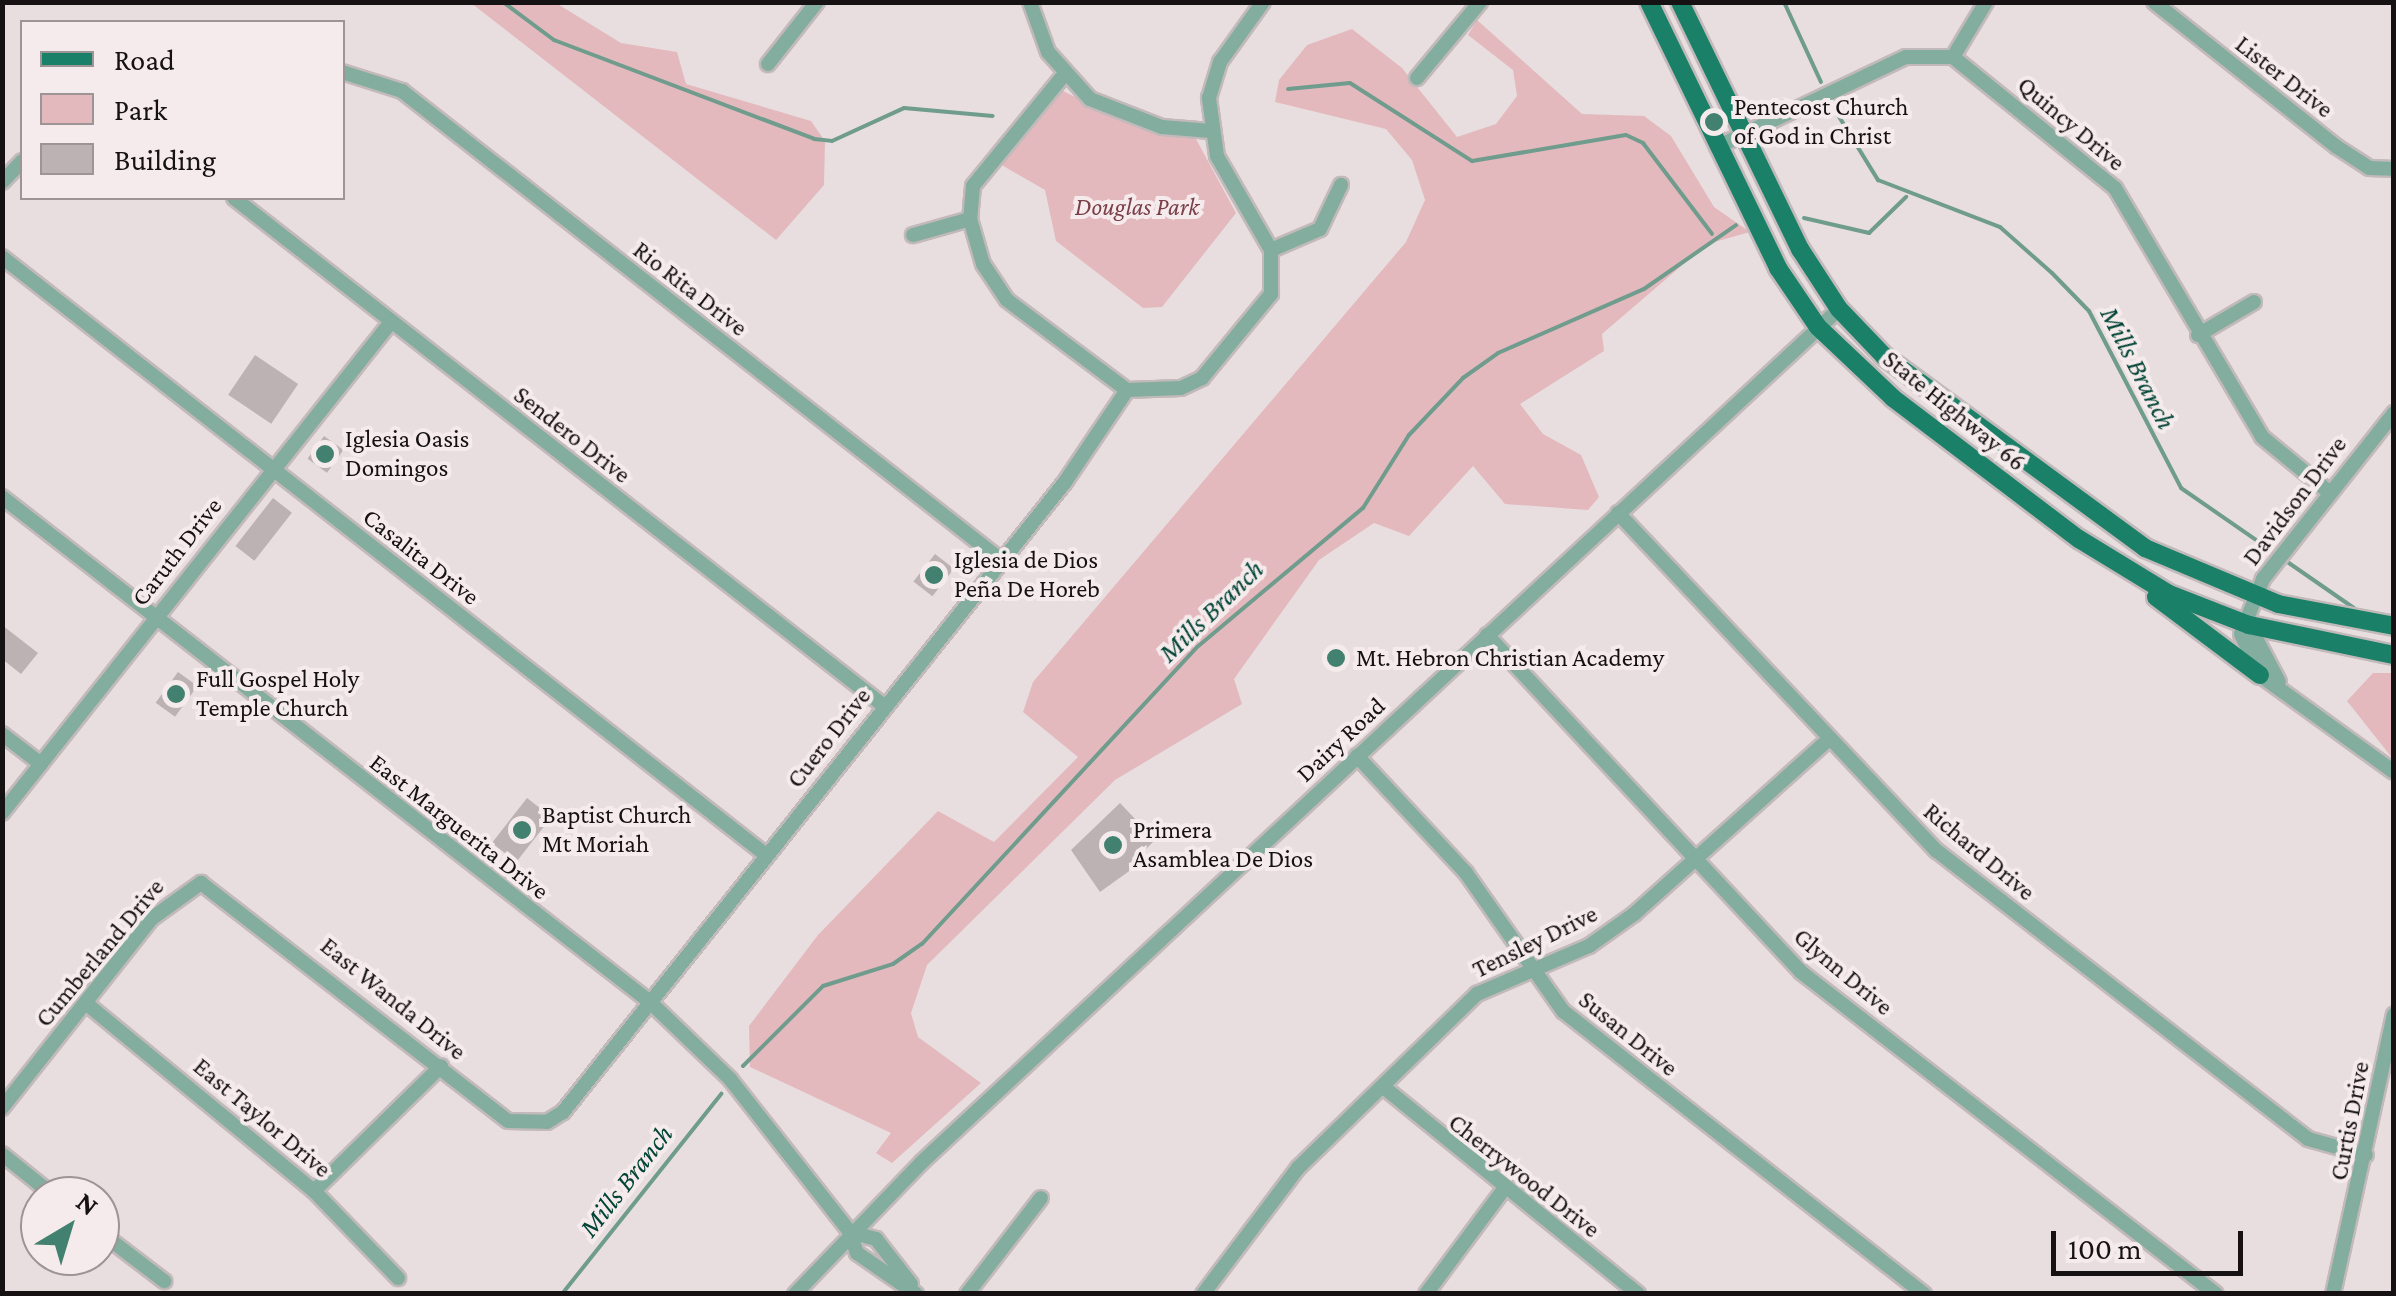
<!DOCTYPE html>
<html>
<head>
<meta charset="utf-8">
<style>
  body { margin:0 }
  #map { position:relative; width:2396px; height:1296px; overflow:hidden; background:#e8dedf; font-family:"Crimson Pro",serif }
  div>[style] { position:absolute }
  .green>* { inset:0; background:#e3b9bd }
  .stream>* { height:4px; margin:-2px; padding:0 2px; transform-origin:2px; border-radius:2px; background:#709c8e }
  .building>* { inset:0; background:#bdb2b3; transform-origin:0 0 }
  .roads { filter:drop-shadow(2px 0 #c2b9ba) drop-shadow(-2px 0 #c2b9ba) drop-shadow(0 2px #c2b9ba) drop-shadow(0 -2px #c2b9ba) }
  .minor>* { height:14px; margin:-7px; padding:0 7px; transform-origin:7px; border-radius:7px; background:#82ad9f }
  .major>* { height:18px; margin:-9px; padding:0 9px; transform-origin:9px; border-radius:9px; background:#1b8068 }
  .dots>* { width:28px; height:28px; translate:-50% -50%; box-sizing:border-box; border:5px solid #f6ebec; border-radius:50% }
  span { translate:-50% -50%; white-space:nowrap; text-align:center; line-height:1.15; -webkit-text-stroke:8px #f6ebec; paint-order:stroke }
  .street-label { font-size:25px; color:#161213 }
  .poi-label { font-size:25px; color:#161213 }
  .left { translate:0 -50%; text-align:left }
  .park-label { font-size:25px; color:#7a3f48; font-style:italic }
  .water-label { font-size:28px; color:#024536; font-style:italic }
  .frame { position:absolute; inset:0; border:5px solid #161213; pointer-events:none }
  .legend { position:absolute; left:20px; top:20px; width:325px; height:180px; box-sizing:border-box; background:#f6ebec; border:2px solid #9c9495; margin:0; padding:12px 18px; list-style:none; font-size:30px; color:#161213 }
  .legend li { display:flex; align-items:center; gap:20px; height:50px }
  .legend b { width:50px; border:2px solid #9c9495 }
  .north { position:absolute; left:20px; top:1176px; width:100px; height:100px; box-sizing:border-box; background:#f6ebec; border:2px solid #9c9495; border-radius:50%; rotate:38deg; font-size:28px; font-weight:700; line-height:40px; text-align:center; color:#161213 }
  .north::after { content:''; display:block; margin:auto; width:35px; height:45px; background:#42816f; clip-path:polygon(50% 0,100% 100%,50% 72%,0 100%) }
  .scale { position:absolute; left:2051px; top:1231px; width:192px; height:45px; box-sizing:border-box; border:5px solid #161213; border-top:0; padding-left:12px; font-size:30px; line-height:35px; white-space:nowrap; color:#161213; -webkit-text-stroke:8px #f6ebec; paint-order:stroke }
</style>
</head>
<body>
<div id="map">
  <div class="green">
    <i style="clip-path:polygon(471px 3px,556px 3px,621px 43px,677px 52px,686px 84px,811px 121px,825px 141px,824px 185px,776px 240px)"></i>
    <i style="clip-path:polygon(1477px 20px,1582px 114px,1644px 116px,1671px 136px,1714px 207px,1750px 232px,1707px 244px,1602px 334px,1604px 351px,1520px 404px,1543px 434px,1581px 455px,1599px 497px,1588px 510px,1505px 504px,1473px 466px,1409px 536px,1374px 523px,1319px 560px,1234px 679px,1242px 704px,1115px 780px,927px 965px,911px 1013px,918px 1037px,981px 1083px,892px 1163px,876px 1153px,891px 1133px,750px 1067px,749px 1026px,818px 935px,938px 811px,994px 842px,1078px 757px,1023px 712px,1033px 682px,1406px 242px,1425px 200px,1412px 160px,1386px 129px,1275px 102px,1279px 80px,1307px 45px,1352px 29px,1402px 68px,1457px 137px,1496px 124px,1517px 96px,1513px 70px,1468px 35px)"></i>
    <i style="clip-path:polygon(1061px 90px,1141px 129px,1196px 139px,1236px 213px,1162px 307px,1143px 308px,1056px 241px,1045px 190px,993px 160px)"></i>
    <i style="clip-path:polygon(2373px 673px,2393px 673px,2393px 759px,2347px 701px)"></i>
  </div>
  <div class="stream">
    <i style="left:503px;top:2px;width:64px;rotate:36.7deg"></i>
    <i style="left:554px;top:40px;width:278px;rotate:20.8deg"></i>
    <i style="left:814px;top:139px;width:18px;rotate:6deg"></i>
    <i style="left:832px;top:141px;width:79px;rotate:-24.6deg"></i>
    <i style="left:904px;top:108px;width:89px;rotate:5.1deg"></i>
    <i style="left:1784px;top:2px;width:88px;rotate:65.2deg"></i>
    <i style="left:1288px;top:89px;width:62px;rotate:-5.5deg"></i>
    <i style="left:1350px;top:83px;width:145px;rotate:32.6deg"></i>
    <i style="left:1472px;top:161px;width:156px;rotate:-9.6deg"></i>
    <i style="left:1626px;top:135px;width:19px;rotate:25deg"></i>
    <i style="left:1643px;top:143px;width:114px;rotate:52.8deg"></i>
    <i style="left:1830px;top:102px;width:92px;rotate:58.4deg"></i>
    <i style="left:1878px;top:180px;width:131px;rotate:21.1deg"></i>
    <i style="left:2000px;top:227px;width:69px;rotate:41.5deg"></i>
    <i style="left:2052px;top:273px;width:53px;rotate:45.8deg"></i>
    <i style="left:2089px;top:311px;width:199px;rotate:62.5deg"></i>
    <i style="left:2181px;top:488px;width:107px;rotate:34.7deg"></i>
    <i style="left:1804px;top:218px;width:67px;rotate:13deg"></i>
    <i style="left:1869px;top:233px;width:52px;rotate:-44.2deg"></i>
    <i style="left:2286px;top:561px;width:83px;rotate:34.7deg"></i>
    <i style="left:743px;top:1066px;width:113px;rotate:-45deg"></i>
    <i style="left:823px;top:986px;width:73px;rotate:-17.4deg"></i>
    <i style="left:893px;top:964px;width:35px;rotate:-35deg"></i>
    <i style="left:922px;top:944px;width:403px;rotate:-47.2deg"></i>
    <i style="left:1196px;top:648px;width:218px;rotate:-40deg"></i>
    <i style="left:1363px;top:508px;width:86px;rotate:-57.8deg"></i>
    <i style="left:1409px;top:435px;width:79px;rotate:-46.5deg"></i>
    <i style="left:1463px;top:378px;width:43px;rotate:-35.5deg"></i>
    <i style="left:1498px;top:353px;width:159px;rotate:-23.7deg"></i>
    <i style="left:1644px;top:289px;width:112px;rotate:-34.8deg"></i>
    <i style="left:562px;top:1294px;width:256px;rotate:-51.5deg"></i>
  </div>
  <div class="building">
    <i style="left:255px;top:355px;width:52px;height:48px;rotate:34deg"></i>
    <i style="left:324px;top:436px;width:24px;height:28px;rotate:36deg"></i>
    <i style="left:273px;top:498px;width:24px;height:61px;rotate:38deg"></i>
    <i style="left:935px;top:554px;width:24px;height:35px;rotate:38deg"></i>
    <i style="clip-path:polygon(2px 625px,38px 653px,21px 674px,2px 659px)"></i>
    <i style="left:178px;top:672px;width:24px;height:38px;rotate:36deg"></i>
    <i style="left:527px;top:798px;width:31px;height:57px;rotate:38deg"></i>
    <i style="clip-path:polygon(1120px 803px,1155px 840px,1141px 854px,1146px 859px,1100px 892px,1071px 850px)"></i>
  </div>
  <div class="roads">
    <div class="minor">
      <i style="left:1030px;top:2px;width:53px;rotate:70.2deg"></i>
      <i style="left:1048px;top:52px;width:63px;rotate:48.2deg"></i>
      <i style="left:1090px;top:99px;width:77px;rotate:21.3deg"></i>
      <i style="left:1162px;top:127px;width:49px;rotate:4.7deg"></i>
      <i style="left:2154px;top:2px;width:233px;rotate:38.4deg"></i>
      <i style="left:2337px;top:147px;width:38px;rotate:33deg"></i>
      <i style="left:2369px;top:168px;width:25px;rotate:2deg"></i>
      <i style="left:1953px;top:57px;width:64px;rotate:-59deg"></i>
      <i style="left:768px;top:64px;width:79px;rotate:-51.7deg"></i>
      <i style="left:342px;top:72px;width:63px;rotate:17.6deg"></i>
      <i style="left:402px;top:91px;width:761px;rotate:38.06deg"></i>
      <i style="left:1063px;top:76px;width:142px;rotate:129.3deg"></i>
      <i style="left:973px;top:186px;width:33px;rotate:95deg"></i>
      <i style="left:970px;top:219px;width:47px;rotate:73.9deg"></i>
      <i style="left:983px;top:264px;width:43px;rotate:56.3deg"></i>
      <i style="left:1007px;top:300px;width:150px;rotate:36.9deg"></i>
      <i style="left:1127px;top:390px;width:54px;rotate:-2.1deg"></i>
      <i style="left:1181px;top:388px;width:23px;rotate:-25deg"></i>
      <i style="left:1202px;top:378px;width:109px;rotate:-50.6deg"></i>
      <i style="left:1271px;top:294px;width:44px;rotate:-90deg"></i>
      <i style="left:1271px;top:250px;width:108px;rotate:-119.9deg"></i>
      <i style="left:1217px;top:156px;width:59px;rotate:-97.9deg"></i>
      <i style="left:1209px;top:98px;width:38px;rotate:-73deg"></i>
      <i style="left:1220px;top:62px;width:74px;rotate:-54.4deg"></i>
      <i style="left:1417px;top:78px;width:99px;rotate:-50.3deg"></i>
      <i style="left:1717px;top:147px;width:209px;rotate:-25.5deg"></i>
      <i style="left:1906px;top:57px;width:47px"></i>
      <i style="left:1953px;top:57px;width:208px;rotate:39deg"></i>
      <i style="left:2115px;top:188px;width:289px;rotate:59.4deg"></i>
      <i style="left:2262px;top:437px;width:87px;rotate:39.4deg"></i>
      <i style="left:2px;top:182px;width:29px;rotate:-46deg"></i>
      <i style="left:234px;top:198px;width:825px;rotate:38.01deg"></i>
      <i style="left:913px;top:235px;width:59px;rotate:-15.7deg"></i>
      <i style="left:1271px;top:250px;width:53px;rotate:-23.2deg"></i>
      <i style="left:1320px;top:229px;width:49px;rotate:-64.5deg"></i>
      <i style="left:2px;top:257px;width:970px;rotate:38.05deg"></i>
      <i style="left:2198px;top:335px;width:65px;rotate:-30.5deg"></i>
      <i style="left:2394px;top:413px;width:211px;rotate:128.3deg"></i>
      <i style="left:2263px;top:579px;width:59px;rotate:111.8deg"></i>
      <i style="left:2241px;top:634px;width:45px;rotate:65.1deg"></i>
      <i style="left:2260px;top:675px;width:165px;rotate:35.9deg"></i>
      <i style="left:2px;top:497px;width:822px;rotate:37.93deg"></i>
      <i style="left:650px;top:1002px;width:111px;rotate:43.9deg"></i>
      <i style="left:730px;top:1079px;width:194px;rotate:51.9deg"></i>
      <i style="left:850px;top:1232px;width:22px;rotate:72deg"></i>
      <i style="left:857px;top:1253px;width:72px;rotate:34.8deg"></i>
      <i style="left:1618px;top:513px;width:465px;rotate:46.7deg"></i>
      <i style="left:1937px;top:851px;width:470px;rotate:37.8deg"></i>
      <i style="left:2308px;top:1139px;width:60px;rotate:15.4deg"></i>
      <i style="left:2249px;top:625px;width:64px;rotate:62.2deg"></i>
      <i style="left:1487px;top:635px;width:461px;rotate:47deg"></i>
      <i style="left:1801px;top:972px;width:525px;rotate:37.81deg"></i>
      <i style="left:2px;top:734px;width:49px;rotate:37.6deg"></i>
      <i style="left:1357px;top:756px;width:160px;rotate:47deg"></i>
      <i style="left:1466px;top:873px;width:169px;rotate:54.9deg"></i>
      <i style="left:1563px;top:1011px;width:459px;rotate:38.1deg"></i>
      <i style="left:2px;top:813px;width:626px;rotate:-51.61deg"></i>
      <i style="left:87px;top:1004px;width:294px;rotate:39.5deg"></i>
      <i style="left:314px;top:1191px;width:121px;rotate:46deg"></i>
      <i style="left:1386px;top:1089px;width:325px;rotate:39.1deg"></i>
      <i style="left:2px;top:1108px;width:241px;rotate:-51.7deg"></i>
      <i style="left:151px;top:919px;width:62px;rotate:-35.8deg"></i>
      <i style="left:201px;top:883px;width:388px;rotate:37.8deg"></i>
      <i style="left:508px;top:1121px;width:39px;rotate:1deg"></i>
      <i style="left:547px;top:1122px;width:19px;rotate:-32deg"></i>
      <i style="left:563px;top:1112px;width:806px;rotate:-51.45deg"></i>
      <i style="left:1065px;top:482px;width:111px;rotate:-56deg"></i>
      <i style="left:2px;top:1154px;width:67px;rotate:38.9deg"></i>
      <i style="left:314px;top:1191px;width:178px;rotate:-44.5deg"></i>
      <i style="left:100px;top:1232px;width:81px;rotate:37.4deg"></i>
      <i style="left:850px;top:1232px;width:27px;rotate:15deg"></i>
      <i style="left:876px;top:1239px;width:57px;rotate:52.1deg"></i>
      <i style="left:795px;top:1294px;width:183px;rotate:-46.1deg"></i>
      <i style="left:922px;top:1162px;width:1252px;rotate:-42.93deg"></i>
      <i style="left:967px;top:1294px;width:121px;rotate:-52.4deg"></i>
      <i style="left:1203px;top:1294px;width:158px;rotate:-53deg"></i>
      <i style="left:1298px;top:1168px;width:250px;rotate:-44.2deg"></i>
      <i style="left:1477px;top:994px;width:122px;rotate:-23.2deg"></i>
      <i style="left:1589px;top:946px;width:55px;rotate:-35.4deg"></i>
      <i style="left:1634px;top:914px;width:261px;rotate:-41.9deg"></i>
      <i style="left:1426px;top:1294px;width:131px;rotate:-53.4deg"></i>
      <i style="left:2333px;top:1294px;width:286px;rotate:-77.7deg"></i>
    </div>
    <div class="major">
      <i style="left:1649px;top:2px;width:296px;rotate:64.1deg"></i>
      <i style="left:1778px;top:268px;width:71px;rotate:55.9deg"></i>
      <i style="left:1818px;top:327px;width:103px;rotate:43.4deg"></i>
      <i style="left:1893px;top:398px;width:233px;rotate:37.2deg"></i>
      <i style="left:2079px;top:539px;width:105px;rotate:31.4deg"></i>
      <i style="left:2169px;top:594px;width:86px;rotate:21.2deg"></i>
      <i style="left:2249px;top:625px;width:148px;rotate:11.7deg"></i>
      <i style="left:1680px;top:2px;width:275px;rotate:64.1deg"></i>
      <i style="left:1800px;top:249px;width:72px;rotate:57deg"></i>
      <i style="left:1839px;top:309px;width:65px;rotate:46.2deg"></i>
      <i style="left:1884px;top:356px;width:324px;rotate:36.3deg"></i>
      <i style="left:2145px;top:548px;width:144px;rotate:22.8deg"></i>
      <i style="left:2278px;top:604px;width:118px;rotate:10.7deg"></i>
      <i style="left:2156px;top:597px;width:130px;rotate:36.9deg"></i>
    </div>
  </div>
  <div class="dots">
    <i style="left:1714px;top:122px;background:#42816f"></i>
    <i style="left:325px;top:454px;background:#42816f"></i>
    <i style="left:934px;top:575px;background:#42816f"></i>
    <i style="left:1336px;top:658px;background:#42816f"></i>
    <i style="left:176px;top:694px;background:#42816f"></i>
    <i style="left:522px;top:830px;background:#42816f"></i>
    <i style="left:1113px;top:845px;background:#42816f"></i>
  </div>
  <div class="street-label">
    <span style="left:2284px;top:77px;rotate:38deg">Lister Drive</span>
    <span style="left:2071px;top:124px;rotate:40deg">Quincy Drive</span>
    <span style="left:690px;top:289px;rotate:38deg">Rio Rita Drive</span>
    <span style="left:1954px;top:411px;rotate:39deg">State Highway 66</span>
    <span style="left:572px;top:435px;rotate:38deg">Sendero Drive</span>
    <span style="left:2295px;top:501px;rotate:-53deg">Davidson Drive</span>
    <span style="left:177px;top:552px;rotate:-52deg">Caruth Drive</span>
    <span style="left:421px;top:557px;rotate:38deg">Casalita Drive</span>
    <span style="left:829px;top:738px;rotate:-52deg">Cuero Drive</span>
    <span style="left:1341px;top:740px;rotate:-43deg">Dairy Road</span>
    <span style="left:459px;top:827px;rotate:38deg">East Marguerita Drive</span>
    <span style="left:1979px;top:852px;rotate:40deg">Richard Drive</span>
    <span style="left:1535px;top:942px;rotate:-26deg">Tensley Drive</span>
    <span style="left:100px;top:953px;rotate:-50deg">Cumberland Drive</span>
    <span style="left:1843px;top:972px;rotate:40deg">Glynn Drive</span>
    <span style="left:393px;top:999px;rotate:39deg">East Wanda Drive</span>
    <span style="left:1628px;top:1034px;rotate:39deg">Susan Drive</span>
    <span style="left:262px;top:1118px;rotate:40deg">East Taylor Drive</span>
    <span style="left:2350px;top:1121px;rotate:-79deg">Curtis Drive</span>
    <span style="left:1524px;top:1176px;rotate:38deg">Cherrywood Drive</span>
  </div>
  <div class="poi-label">
    <span class="left" style="left:1734px;top:122px">Pentecost Church<br>of God in Christ</span>
    <span class="left" style="left:345px;top:454px">Iglesia Oasis<br>Domingos</span>
    <span class="left" style="left:954px;top:575px">Iglesia de Dios<br>Peña De Horeb</span>
    <span class="left" style="left:1356px;top:658px">Mt. Hebron Christian Academy</span>
    <span class="left" style="left:196px;top:694px">Full Gospel Holy<br>Temple Church</span>
    <span class="left" style="left:542px;top:830px">Baptist Church<br>Mt Moriah</span>
    <span class="left" style="left:1133px;top:845px">Primera<br>Asamblea De Dios</span>
  </div>
  <div class="park-label">
    <span style="left:1137px;top:207px">Douglas Park</span>
  </div>
  <div class="water-label">
    <span style="left:2138px;top:368px;rotate:63deg">Mills Branch</span>
    <span style="left:1211px;top:611px;rotate:-44deg">Mills Branch</span>
    <span style="left:626px;top:1181px;rotate:-52deg">Mills Branch</span>
  </div>
  <div class="frame"></div>
  <ul class="legend">
  <li><b style="height:12px;background:#1b8068"></b>Road</li>
  <li><b style="height:28px;background:#e3b9bd"></b>Park</li>
  <li><b style="height:28px;background:#bdb2b3"></b>Building</li>
  </ul>
  <div class="north">N</div>
  <div class="scale">100 m</div>
</div>
</body>
</html>
